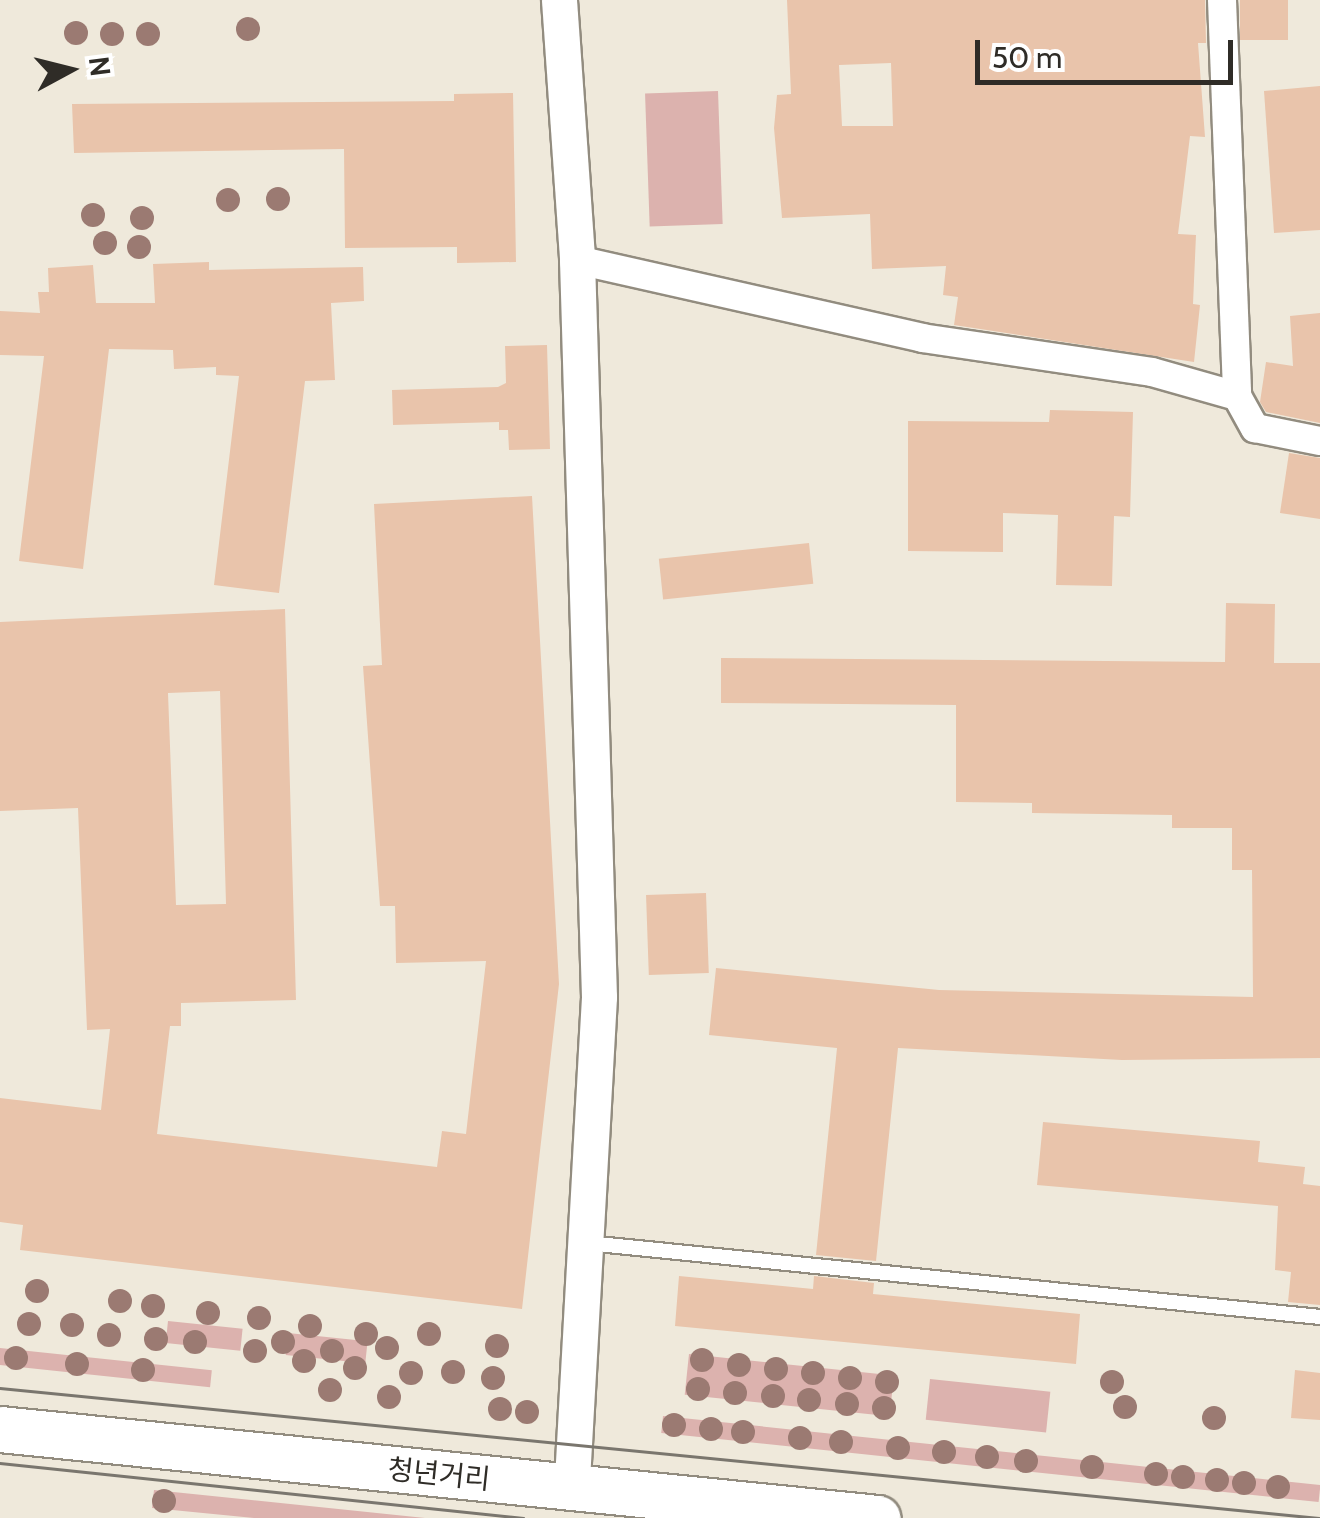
<!DOCTYPE html>
<html>
<head>
<meta charset="utf-8">
<style>
  body { margin:0 }
  #map { position:relative; width:1320px; height:1518px; overflow:hidden; background:#efe9db; font-family:Cabin,"Noto Sans KR",sans-serif }
  div>[style] { position:absolute }
  .green>* { inset:0; background:#dcb2ae; transform-origin:0 0 }
  .building>* { inset:0; background:#e9c4ab; transform-origin:0 0 }
  .roads { filter:drop-shadow(2px 0 #928c7f) drop-shadow(-2px 0 #928c7f) drop-shadow(0 2px #928c7f) drop-shadow(0 -2px #928c7f) }
  .service>* { height:14px; margin:-7px; padding:0 7px; transform-origin:7px; border-radius:7px; background:#fff }
  .minor>* { height:28px; margin:-14px; padding:0 14px; transform-origin:14px; border-radius:14px; background:#fff }
  .tertiary>* { height:35px; margin:-17.5px; padding:0 17.5px; transform-origin:17.5px; border-radius:17.5px; background:#fff }
  .primary>* { height:45px; margin:-22.5px; padding:0 22.5px; transform-origin:22.5px; border-radius:22.5px; background:#fff }
  .tram>* { height:2.5px; margin:-1.25px; padding:0 1.25px; transform-origin:1.25px; border-radius:1.25px; background:#7a766e }
  .trees>* { width:24px; height:24px; margin:-12px; border-radius:50%; background:#9b7a72 }
  span { translate:-50% -50%; white-space:nowrap; text-align:center; line-height:1.15; -webkit-text-stroke:10px #fff; paint-order:stroke }
  .street-label { font-size:28px; color:#2f2c27 }
  .north { position:absolute; left:20px; top:20px; width:100px; height:100px; -webkit-text-stroke:8px #fff; paint-order:stroke; rotate:83deg; font-size:28px; font-weight:700; line-height:40px; text-align:center; color:#2f2c27 }
  .north::after { content:''; display:block; margin:auto; width:35px; height:45px; background:#2f2c27; clip-path:polygon(50% 0,100% 100%,50% 72%,0 100%) }
  .scale { position:absolute; left:975px; top:40px; width:258px; height:45px; box-sizing:border-box; border:5px solid #2f2c27; border-top:0; padding-left:12px; font-size:30px; line-height:35px; white-space:nowrap; color:#2f2c27; -webkit-text-stroke:8px #fff; paint-order:stroke }
</style>
</head>
<body>
<div id="map">
  <div class="green">
    <i style="left:718px;top:91px;width:133px;height:73px;rotate:88deg"></i>
    <i style="left:168px;top:1321px;width:75px;height:22px;rotate:6deg"></i>
    <i style="left:288px;top:1333px;width:80px;height:22px;rotate:6deg"></i>
    <i style="left:0;top:1348px;width:213px;height:17px;rotate:6deg"></i>
    <i style="left:689px;top:1354px;width:206px;height:41px;rotate:6deg"></i>
    <i style="left:930px;top:1379px;width:121px;height:41px;rotate:6deg"></i>
    <i style="left:663px;top:1416px;width:661px;height:17px;rotate:6deg"></i>
    <i style="clip-path:polygon(154px 1490px,425px 1518px,254px 1518px,152px 1508px)"></i>
  </div>
  <div class="building">
    <i style="clip-path:polygon(evenodd,787px 0,1205px 0,1206px 43px,1198px 43px,1205px 137px,1190px 136px,1178px 234px,1196px 235px,1193px 304px,1200px 305px,1194px 362px,954px 325px,958px 297px,943px 295px,946px 266px,872px 269px,870px 214px,782px 218px,774px 128px,777px 95px,791px 94px,787px 0,891px 63px,893px 126px,842px 126px,839px 65px,891px 63px)"></i>
    <i style="left:1240px;top:0;width:48px;height:40px"></i>
    <i style="clip-path:polygon(1320px 86px,1320px 230px,1274px 233px,1264px 91px)"></i>
    <i style="clip-path:polygon(513px 93px,516px 262px,457px 263px,457px 247px,345px 248px,344px 149px,74px 153px,72px 104px,454px 101px,454px 94px)"></i>
    <i style="clip-path:polygon(209px 262px,209px 270px,363px 267px,364px 301px,331px 303px,335px 380px,305px 381px,279px 593px,214px 585px,239px 376px,216px 375px,216px 367px,174px 369px,173px 350px,109px 349px,83px 569px,19px 561px,44px 356px,0 355px,0 311px,40px 313px,38px 292px,49px 292px,48px 268px,93px 265px,96px 303px,155px 303px,153px 264px)"></i>
    <i style="clip-path:polygon(1320px 313px,1320px 423px,1266px 412px,1260px 402px,1266px 362px,1293px 366px,1290px 316px)"></i>
    <i style="clip-path:polygon(547px 345px,550px 449px,509px 450px,508px 430px,499px 430px,499px 422px,393px 425px,392px 390px,498px 387px,506px 383px,505px 346px)"></i>
    <i style="clip-path:polygon(1050px 410px,1133px 412px,1130px 517px,1114px 516px,1112px 586px,1056px 585px,1058px 515px,1003px 513px,1003px 552px,908px 551px,908px 421px,1049px 422px)"></i>
    <i style="clip-path:polygon(1289px 453px,1320px 458px,1320px 519px,1280px 513px)"></i>
    <i style="clip-path:polygon(evenodd,532px 496px,559px 984px,522px 1309px,20px 1250px,23px 1225px,0 1222px,0 1098px,101px 1110px,110px 1029px,87px 1030px,78px 808px,0 811px,0 622px,285px 609px,296px 1000px,181px 1003px,181px 1026px,170px 1026px,157px 1134px,437px 1167px,442px 1131px,466px 1134px,486px 961px,396px 963px,395px 906px,380px 906px,363px 666px,382px 665px,374px 504px,532px 496px,220px 691px,226px 904px,176px 905px,168px 693px,220px 691px)"></i>
    <i style="left:809px;top:543px;width:41px;height:151px;rotate:84deg"></i>
    <i style="clip-path:polygon(1226px 603px,1275px 604px,1274px 663px,1320px 663px,1320px 1058px,1122px 1060px,898px 1048px,876px 1261px,816px 1255px,837px 1048px,709px 1035px,716px 968px,939px 990px,1253px 997px,1252px 870px,1232px 870px,1232px 828px,1172px 828px,1172px 815px,1032px 813px,1032px 803px,956px 802px,956px 705px,721px 703px,721px 658px,1225px 662px)"></i>
    <i style="left:706px;top:893px;width:80px;height:60px;rotate:88deg"></i>
    <i style="clip-path:polygon(1043px 1122px,1260px 1141px,1258px 1162px,1305px 1167px,1303px 1184px,1320px 1186px,1320px 1305px,1288px 1302px,1291px 1272px,1275px 1270px,1278px 1206px,1037px 1185px)"></i>
    <i style="clip-path:polygon(679px 1276px,813px 1289px,814px 1276px,874px 1283px,873px 1294px,1080px 1314px,1076px 1364px,675px 1326px)"></i>
    <i style="clip-path:polygon(1295px 1370px,1320px 1373px,1320px 1420px,1291px 1418px)"></i>
  </div>
  <div class="roads">
    <div class="service">
      <i style="left:588px;top:1243px;width:736px;rotate:5.77deg"></i>
    </div>
    <div class="minor">
      <i style="left:1222px;top:0;width:396px;rotate:87.8deg"></i>
      <i style="left:577px;top:260px;width:354px;rotate:12.7deg"></i>
      <i style="left:922px;top:338px;width:232px;rotate:8.4deg"></i>
      <i style="left:1152px;top:372px;width:88px;rotate:15.8deg"></i>
      <i style="left:1237px;top:396px;width:37px;rotate:61deg"></i>
      <i style="left:1255px;top:428px;width:66px;rotate:11.3deg"></i>
    </div>
    <div class="tertiary">
      <i style="left:559px;top:0;width:261px;rotate:86deg"></i>
      <i style="left:577px;top:260px;width:737px;rotate:88.29deg"></i>
      <i style="left:599px;top:997px;width:491px;rotate:93.2deg"></i>
    </div>
    <div class="primary">
      <i style="left:0;top:1429px;width:882px;rotate:5.79deg"></i>
    </div>
  </div>
  <div class="tram">
    <i style="left:0;top:1388px;width:1325px;rotate:5.63deg"></i>
    <i style="left:0;top:1463px;width:526px;rotate:6deg"></i>
  </div>
  <div class="trees">
    <i style="left:248px;top:29px"></i>
    <i style="left:76px;top:33px"></i>
    <i style="left:112px;top:34px"></i>
    <i style="left:148px;top:34px"></i>
    <i style="left:278px;top:199px"></i>
    <i style="left:228px;top:200px"></i>
    <i style="left:93px;top:215px"></i>
    <i style="left:142px;top:218px"></i>
    <i style="left:105px;top:243px"></i>
    <i style="left:139px;top:247px"></i>
    <i style="left:37px;top:1291px"></i>
    <i style="left:120px;top:1301px"></i>
    <i style="left:153px;top:1306px"></i>
    <i style="left:208px;top:1313px"></i>
    <i style="left:259px;top:1318px"></i>
    <i style="left:29px;top:1324px"></i>
    <i style="left:72px;top:1325px"></i>
    <i style="left:310px;top:1326px"></i>
    <i style="left:366px;top:1334px"></i>
    <i style="left:429px;top:1334px"></i>
    <i style="left:109px;top:1335px"></i>
    <i style="left:156px;top:1339px"></i>
    <i style="left:195px;top:1342px"></i>
    <i style="left:283px;top:1342px"></i>
    <i style="left:497px;top:1346px"></i>
    <i style="left:387px;top:1348px"></i>
    <i style="left:255px;top:1351px"></i>
    <i style="left:332px;top:1351px"></i>
    <i style="left:16px;top:1358px"></i>
    <i style="left:702px;top:1360px"></i>
    <i style="left:304px;top:1361px"></i>
    <i style="left:77px;top:1364px"></i>
    <i style="left:739px;top:1365px"></i>
    <i style="left:355px;top:1368px"></i>
    <i style="left:776px;top:1369px"></i>
    <i style="left:143px;top:1370px"></i>
    <i style="left:453px;top:1372px"></i>
    <i style="left:411px;top:1373px"></i>
    <i style="left:813px;top:1373px"></i>
    <i style="left:493px;top:1378px"></i>
    <i style="left:850px;top:1378px"></i>
    <i style="left:887px;top:1382px"></i>
    <i style="left:1112px;top:1382px"></i>
    <i style="left:698px;top:1389px"></i>
    <i style="left:330px;top:1390px"></i>
    <i style="left:735px;top:1393px"></i>
    <i style="left:773px;top:1396px"></i>
    <i style="left:389px;top:1397px"></i>
    <i style="left:809px;top:1400px"></i>
    <i style="left:847px;top:1404px"></i>
    <i style="left:1125px;top:1407px"></i>
    <i style="left:884px;top:1408px"></i>
    <i style="left:500px;top:1409px"></i>
    <i style="left:527px;top:1412px"></i>
    <i style="left:1214px;top:1418px"></i>
    <i style="left:674px;top:1425px"></i>
    <i style="left:711px;top:1429px"></i>
    <i style="left:743px;top:1432px"></i>
    <i style="left:800px;top:1438px"></i>
    <i style="left:841px;top:1442px"></i>
    <i style="left:898px;top:1448px"></i>
    <i style="left:944px;top:1452px"></i>
    <i style="left:987px;top:1457px"></i>
    <i style="left:1026px;top:1461px"></i>
    <i style="left:1092px;top:1467px"></i>
    <i style="left:1156px;top:1474px"></i>
    <i style="left:1183px;top:1477px"></i>
    <i style="left:1217px;top:1480px"></i>
    <i style="left:1244px;top:1483px"></i>
    <i style="left:1278px;top:1487px"></i>
    <i style="left:164px;top:1501px"></i>
  </div>
  <div class="street-label">
    <span style="left:439px;top:1474px;rotate:6deg">청년거리</span>
  </div>
  <div class="north">N</div>
  <div class="scale">50 m</div>
</div>
</body>
</html>
